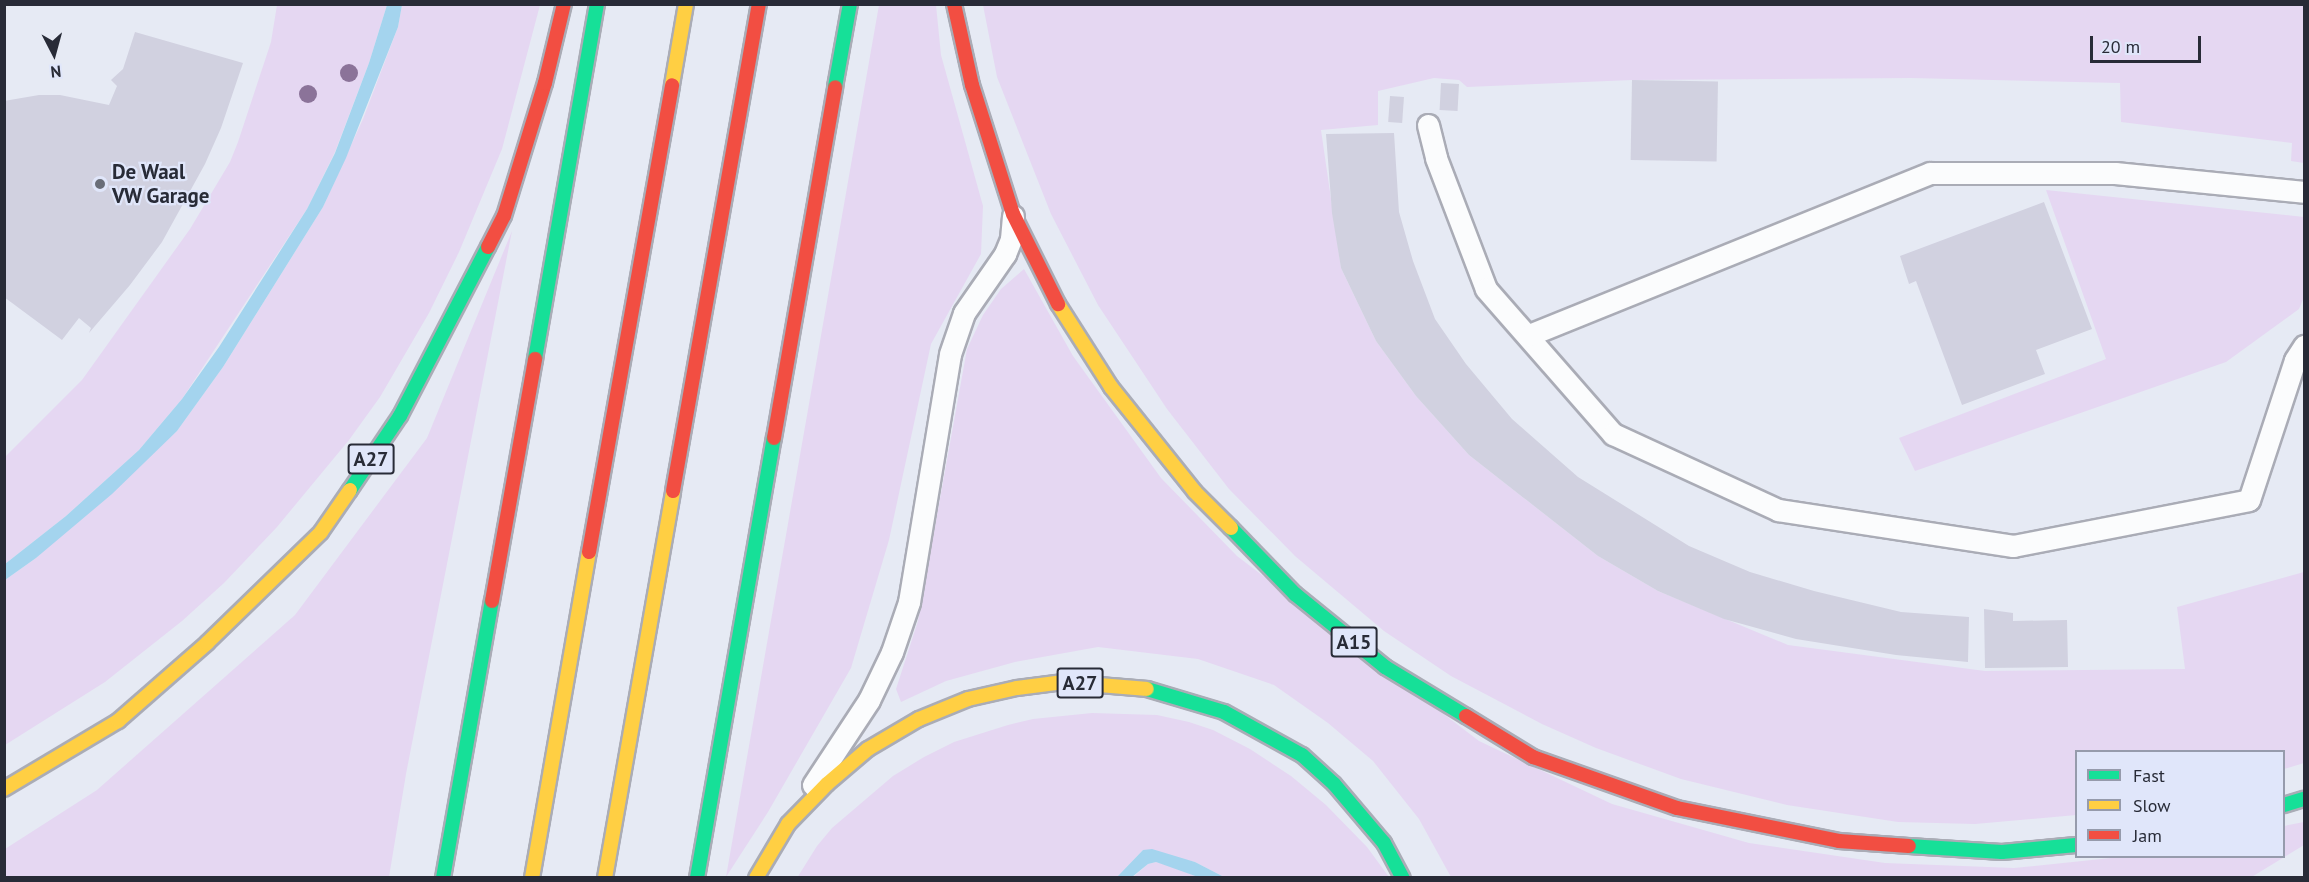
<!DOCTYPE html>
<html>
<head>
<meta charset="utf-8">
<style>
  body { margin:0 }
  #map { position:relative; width:2309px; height:882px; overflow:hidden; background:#e6eaf4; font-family:"PT Sans",sans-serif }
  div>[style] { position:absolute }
  .green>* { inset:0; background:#e5d7f2 }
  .water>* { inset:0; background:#a4d4ee }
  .building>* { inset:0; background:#d1d1e0; transform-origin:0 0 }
  .roads { filter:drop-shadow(2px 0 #aaacb6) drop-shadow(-2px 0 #aaacb6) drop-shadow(0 2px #aaacb6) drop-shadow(0 -2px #aaacb6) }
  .lane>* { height:21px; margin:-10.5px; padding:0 10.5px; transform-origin:10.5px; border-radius:10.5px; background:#fbfcfd }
  .fast>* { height:14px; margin:-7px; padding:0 7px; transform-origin:7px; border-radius:7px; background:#16e098 }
  .slow>* { height:14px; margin:-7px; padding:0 7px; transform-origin:7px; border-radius:7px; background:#ffcf43 }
  .jam>* { height:14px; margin:-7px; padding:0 7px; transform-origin:7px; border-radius:7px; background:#f24e42 }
  .trees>* { width:18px; height:18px; margin:-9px; border-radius:50%; background:#8b7399 }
  .dots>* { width:16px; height:16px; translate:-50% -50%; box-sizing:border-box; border:3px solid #e0e6fa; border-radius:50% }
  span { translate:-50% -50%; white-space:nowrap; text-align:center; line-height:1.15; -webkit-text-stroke:4.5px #e0e6fa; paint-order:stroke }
  .shield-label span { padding:2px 4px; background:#e0e6fa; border:2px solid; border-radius:4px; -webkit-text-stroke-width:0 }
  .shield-label { font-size:20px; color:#282b37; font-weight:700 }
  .poi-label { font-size:21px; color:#282b37; font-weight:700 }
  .left { translate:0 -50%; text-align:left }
  .frame { position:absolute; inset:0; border:6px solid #282b37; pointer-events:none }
  .legend { position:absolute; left:2075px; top:750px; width:210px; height:108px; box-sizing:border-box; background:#e0e6fa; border:2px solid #969bac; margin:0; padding:8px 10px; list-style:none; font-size:18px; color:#282b37 }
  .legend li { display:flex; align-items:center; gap:12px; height:30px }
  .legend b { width:30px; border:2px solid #969bac }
  .north { position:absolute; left:24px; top:24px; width:60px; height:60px; -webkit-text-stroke:4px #e0e6fa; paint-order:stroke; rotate:174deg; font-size:16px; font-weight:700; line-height:24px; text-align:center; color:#282b37 }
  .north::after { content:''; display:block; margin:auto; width:21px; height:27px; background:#282b37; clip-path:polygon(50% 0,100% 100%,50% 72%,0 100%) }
  .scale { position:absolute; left:2090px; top:36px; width:111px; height:27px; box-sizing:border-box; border:3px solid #282b37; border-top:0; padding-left:8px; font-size:18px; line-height:21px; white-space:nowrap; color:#282b37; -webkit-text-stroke:4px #e0e6fa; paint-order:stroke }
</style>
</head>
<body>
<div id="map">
  <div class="green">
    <i style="clip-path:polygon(277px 5px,387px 5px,369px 63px,335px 152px,307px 209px,182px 399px,139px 450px,66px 516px,5px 564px,5px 457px,82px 380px,190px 229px,230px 162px,238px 142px,271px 42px)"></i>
    <i style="clip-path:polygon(402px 5px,540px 5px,502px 149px,459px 252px,429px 313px,380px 397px,349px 440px,277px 527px,224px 583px,182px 621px,105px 682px,5px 745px,5px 580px,36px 558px,177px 431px,223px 367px,323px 207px,363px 119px,398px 27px)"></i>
    <i style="clip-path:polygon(879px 5px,936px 5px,941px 55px,983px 206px,981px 254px,931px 344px,889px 540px,851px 668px,768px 812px,726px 877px)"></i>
    <i style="clip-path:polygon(983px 5px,2304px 5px,2304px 163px,2291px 161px,2292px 143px,2121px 122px,2120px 83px,1911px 78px,1632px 80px,1467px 87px,1459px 80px,1434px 78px,1378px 91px,1378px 125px,1321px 130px,1341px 268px,1376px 341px,1416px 396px,1469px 455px,1598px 556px,1658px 591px,1788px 645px,1985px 671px,2185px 669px,2177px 607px,2304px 572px,2304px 763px,2284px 769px,2284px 752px,2076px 752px,2076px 815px,1975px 824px,1898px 822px,1787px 805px,1681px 779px,1596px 748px,1542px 724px,1451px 676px,1384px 631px,1295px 556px,1229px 489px,1167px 409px,1098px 305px,1051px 214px,997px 77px)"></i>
    <i style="clip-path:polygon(2046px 190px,2304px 217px,2304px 297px,2299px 309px,2226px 362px,1915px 471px,1899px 438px,2106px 359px)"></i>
    <i style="clip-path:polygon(512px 231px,406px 774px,389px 877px,5px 878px,5px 849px,97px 790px,295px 615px,427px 438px)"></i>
    <i style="clip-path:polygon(1024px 269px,1073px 356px,1161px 478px,1237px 556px,1479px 741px,1612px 804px,1749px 843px,1885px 863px,2014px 868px,2130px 856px,2284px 856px,2284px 826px,2304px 822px,2304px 845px,2250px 878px,1451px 877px,1419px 819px,1373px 761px,1328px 723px,1274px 685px,1198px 659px,1098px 647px,1015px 662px,946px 681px,901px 702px,896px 689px,918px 621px,967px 349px,983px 315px,1001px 289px)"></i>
    <i style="clip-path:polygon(1092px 713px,1157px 715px,1189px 722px,1213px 730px,1250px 749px,1291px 776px,1326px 805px,1367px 847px,1389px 877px,1224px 877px,1195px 862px,1143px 850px,1117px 877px,797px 878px,817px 846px,832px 828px,893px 776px,924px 757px,954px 742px,1008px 725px,1033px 719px)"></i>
    <i style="clip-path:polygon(1156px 862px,1170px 866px,1198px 877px,1132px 878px,1148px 864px)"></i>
  </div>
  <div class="water">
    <i style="clip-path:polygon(387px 5px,402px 5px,398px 27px,346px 158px,323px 207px,223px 367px,177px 431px,112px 494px,36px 558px,5px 580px,5px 564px,66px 516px,139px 450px,182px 399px,219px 347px,307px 209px,335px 153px,369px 63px)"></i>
    <i style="clip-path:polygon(1152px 849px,1195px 862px,1224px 877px,1198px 877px,1156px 862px,1148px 864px,1132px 877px,1117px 877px,1143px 850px)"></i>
  </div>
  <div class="building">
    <i style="clip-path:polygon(135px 32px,243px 63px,221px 128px,205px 164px,162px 242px,130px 285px,89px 333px,91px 328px,79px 318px,62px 340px,4px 297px,4px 101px,39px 95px,60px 95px,109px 105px,117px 86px,111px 80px,123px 69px)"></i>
    <i style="left:1632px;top:80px;width:86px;height:80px;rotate:1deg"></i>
    <i style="left:1441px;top:83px;width:18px;height:27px;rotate:3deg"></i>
    <i style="left:1390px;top:96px;width:14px;height:26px;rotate:4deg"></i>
    <i style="clip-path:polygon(1394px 133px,1399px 212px,1413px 261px,1435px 319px,1466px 364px,1512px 419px,1578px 477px,1689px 546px,1750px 572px,1814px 591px,1901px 612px,1969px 617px,1968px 662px,1896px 655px,1796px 639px,1724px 619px,1658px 591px,1598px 556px,1469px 455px,1416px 396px,1376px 341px,1341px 268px,1332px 213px,1326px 134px)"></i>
    <i style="clip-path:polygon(2044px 202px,2092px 329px,2036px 350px,2045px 374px,1962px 405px,1916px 281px,1909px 284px,1900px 256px)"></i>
    <i style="clip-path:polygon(1984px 609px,2013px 613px,2013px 621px,2067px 620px,2068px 667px,1985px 668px)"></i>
  </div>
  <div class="roads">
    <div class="lane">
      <i style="left:1428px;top:125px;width:34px;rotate:76deg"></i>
      <i style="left:1436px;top:158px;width:140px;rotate:69.1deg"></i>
      <i style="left:1486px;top:289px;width:193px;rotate:48.8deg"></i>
      <i style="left:1613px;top:434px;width:182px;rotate:24.7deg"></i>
      <i style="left:1778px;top:510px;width:238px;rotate:8.7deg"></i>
      <i style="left:2013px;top:546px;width:240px;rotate:-11deg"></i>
      <i style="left:2249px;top:500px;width:147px;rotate:-71.8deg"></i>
      <i style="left:2295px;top:360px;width:17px;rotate:-57deg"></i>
      <i style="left:1529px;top:335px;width:432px;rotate:-22deg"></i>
      <i style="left:1930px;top:173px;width:185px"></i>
      <i style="left:2115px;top:173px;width:190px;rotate:5.7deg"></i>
      <i style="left:813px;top:785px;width:102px;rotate:-56.6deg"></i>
      <i style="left:869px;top:700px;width:53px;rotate:-64.4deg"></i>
      <i style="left:892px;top:652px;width:53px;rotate:-71.2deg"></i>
      <i style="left:909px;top:602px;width:251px;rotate:-80.6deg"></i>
      <i style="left:950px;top:354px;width:43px;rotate:-71.1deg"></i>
      <i style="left:964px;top:313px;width:72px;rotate:-55.2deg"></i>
      <i style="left:1005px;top:254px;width:16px;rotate:-68deg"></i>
      <i style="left:1011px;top:239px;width:23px;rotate:-85deg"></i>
    </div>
    <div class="fast">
      <i style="left:835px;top:87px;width:84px;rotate:-79.8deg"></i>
      <i style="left:535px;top:359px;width:360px;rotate:-80.1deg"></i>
      <i style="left:350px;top:490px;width:89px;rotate:-56deg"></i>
      <i style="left:400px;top:416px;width:191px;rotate:-62.5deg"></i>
      <i style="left:1231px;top:528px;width:92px;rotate:45.9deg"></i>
      <i style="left:1295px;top:594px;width:116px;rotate:39deg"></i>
      <i style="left:1385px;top:667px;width:95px;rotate:31.2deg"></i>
      <i style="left:1147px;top:689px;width:80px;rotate:16.6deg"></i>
      <i style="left:1224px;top:712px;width:89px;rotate:28.9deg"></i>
      <i style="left:1302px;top:755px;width:43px;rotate:42.2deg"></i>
      <i style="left:1334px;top:784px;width:77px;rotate:49.7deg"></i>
      <i style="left:1384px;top:843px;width:40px;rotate:62deg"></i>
      <i style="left:2284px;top:805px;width:21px;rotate:-17deg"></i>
      <i style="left:1909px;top:846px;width:93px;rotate:3.7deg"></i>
      <i style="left:2002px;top:852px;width:74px;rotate:-5.4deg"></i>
      <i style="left:443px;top:878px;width:281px;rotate:-80deg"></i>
      <i style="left:697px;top:878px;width:447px;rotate:-80.1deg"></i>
    </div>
    <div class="slow">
      <i style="left:672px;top:85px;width:82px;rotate:-80.2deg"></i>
      <i style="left:1058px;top:304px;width:98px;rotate:57.4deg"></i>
      <i style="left:1111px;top:387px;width:134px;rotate:51.3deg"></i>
      <i style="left:1195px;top:492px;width:51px;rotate:45deg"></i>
      <i style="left:4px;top:789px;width:133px;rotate:-30.8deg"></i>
      <i style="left:118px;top:721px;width:118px;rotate:-41.2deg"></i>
      <i style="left:207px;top:643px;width:159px;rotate:-44.2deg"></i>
      <i style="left:321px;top:532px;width:51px;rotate:-55.4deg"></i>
      <i style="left:532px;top:878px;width:331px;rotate:-80.1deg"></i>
      <i style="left:605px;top:878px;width:393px;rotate:-80deg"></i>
      <i style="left:756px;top:878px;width:63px;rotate:-59.3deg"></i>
      <i style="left:788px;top:824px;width:56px;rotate:-45.7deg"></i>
      <i style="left:827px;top:784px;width:54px;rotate:-40.5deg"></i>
      <i style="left:868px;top:749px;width:59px;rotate:-30.5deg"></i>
      <i style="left:919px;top:719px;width:53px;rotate:-22.2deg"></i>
      <i style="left:968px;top:699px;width:50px;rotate:-12.7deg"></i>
      <i style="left:1017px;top:688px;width:47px;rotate:-7.3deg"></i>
      <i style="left:1064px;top:682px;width:83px;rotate:4.8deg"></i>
    </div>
    <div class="jam">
      <i style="left:954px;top:4px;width:83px;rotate:77.5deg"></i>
      <i style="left:972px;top:85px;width:135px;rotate:72.4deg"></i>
      <i style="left:1013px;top:214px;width:101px;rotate:63.4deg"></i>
      <i style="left:488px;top:247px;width:35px;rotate:-63deg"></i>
      <i style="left:504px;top:216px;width:139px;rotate:-72.9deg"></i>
      <i style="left:545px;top:83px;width:81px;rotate:-76.5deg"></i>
      <i style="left:774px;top:438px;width:356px;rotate:-80.1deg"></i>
      <i style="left:673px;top:491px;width:495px;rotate:-80deg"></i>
      <i style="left:589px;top:552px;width:474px;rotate:-79.9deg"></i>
      <i style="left:492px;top:601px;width:246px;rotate:-79.9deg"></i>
      <i style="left:1466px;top:716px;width:79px;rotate:31.5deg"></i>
      <i style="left:1533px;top:757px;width:153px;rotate:19.5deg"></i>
      <i style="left:1677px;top:808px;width:165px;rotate:11.5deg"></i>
      <i style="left:1839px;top:841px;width:70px;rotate:4.1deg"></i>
    </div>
  </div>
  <div class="trees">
    <i style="left:349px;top:73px"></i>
    <i style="left:308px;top:94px"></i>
  </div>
  <div class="dots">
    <i style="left:100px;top:184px;background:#6a6e79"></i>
  </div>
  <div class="shield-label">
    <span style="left:371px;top:459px">A27</span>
    <span style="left:1354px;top:642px">A15</span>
    <span style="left:1080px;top:683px">A27</span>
  </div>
  <div class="poi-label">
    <span class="left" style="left:112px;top:184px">De Waal<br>VW Garage</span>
  </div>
  <div class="frame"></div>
  <ul class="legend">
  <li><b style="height:8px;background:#16e098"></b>Fast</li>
  <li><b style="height:8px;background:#ffcf43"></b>Slow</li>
  <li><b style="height:8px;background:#f24e42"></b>Jam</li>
  </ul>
  <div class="north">N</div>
  <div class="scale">20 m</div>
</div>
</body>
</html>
